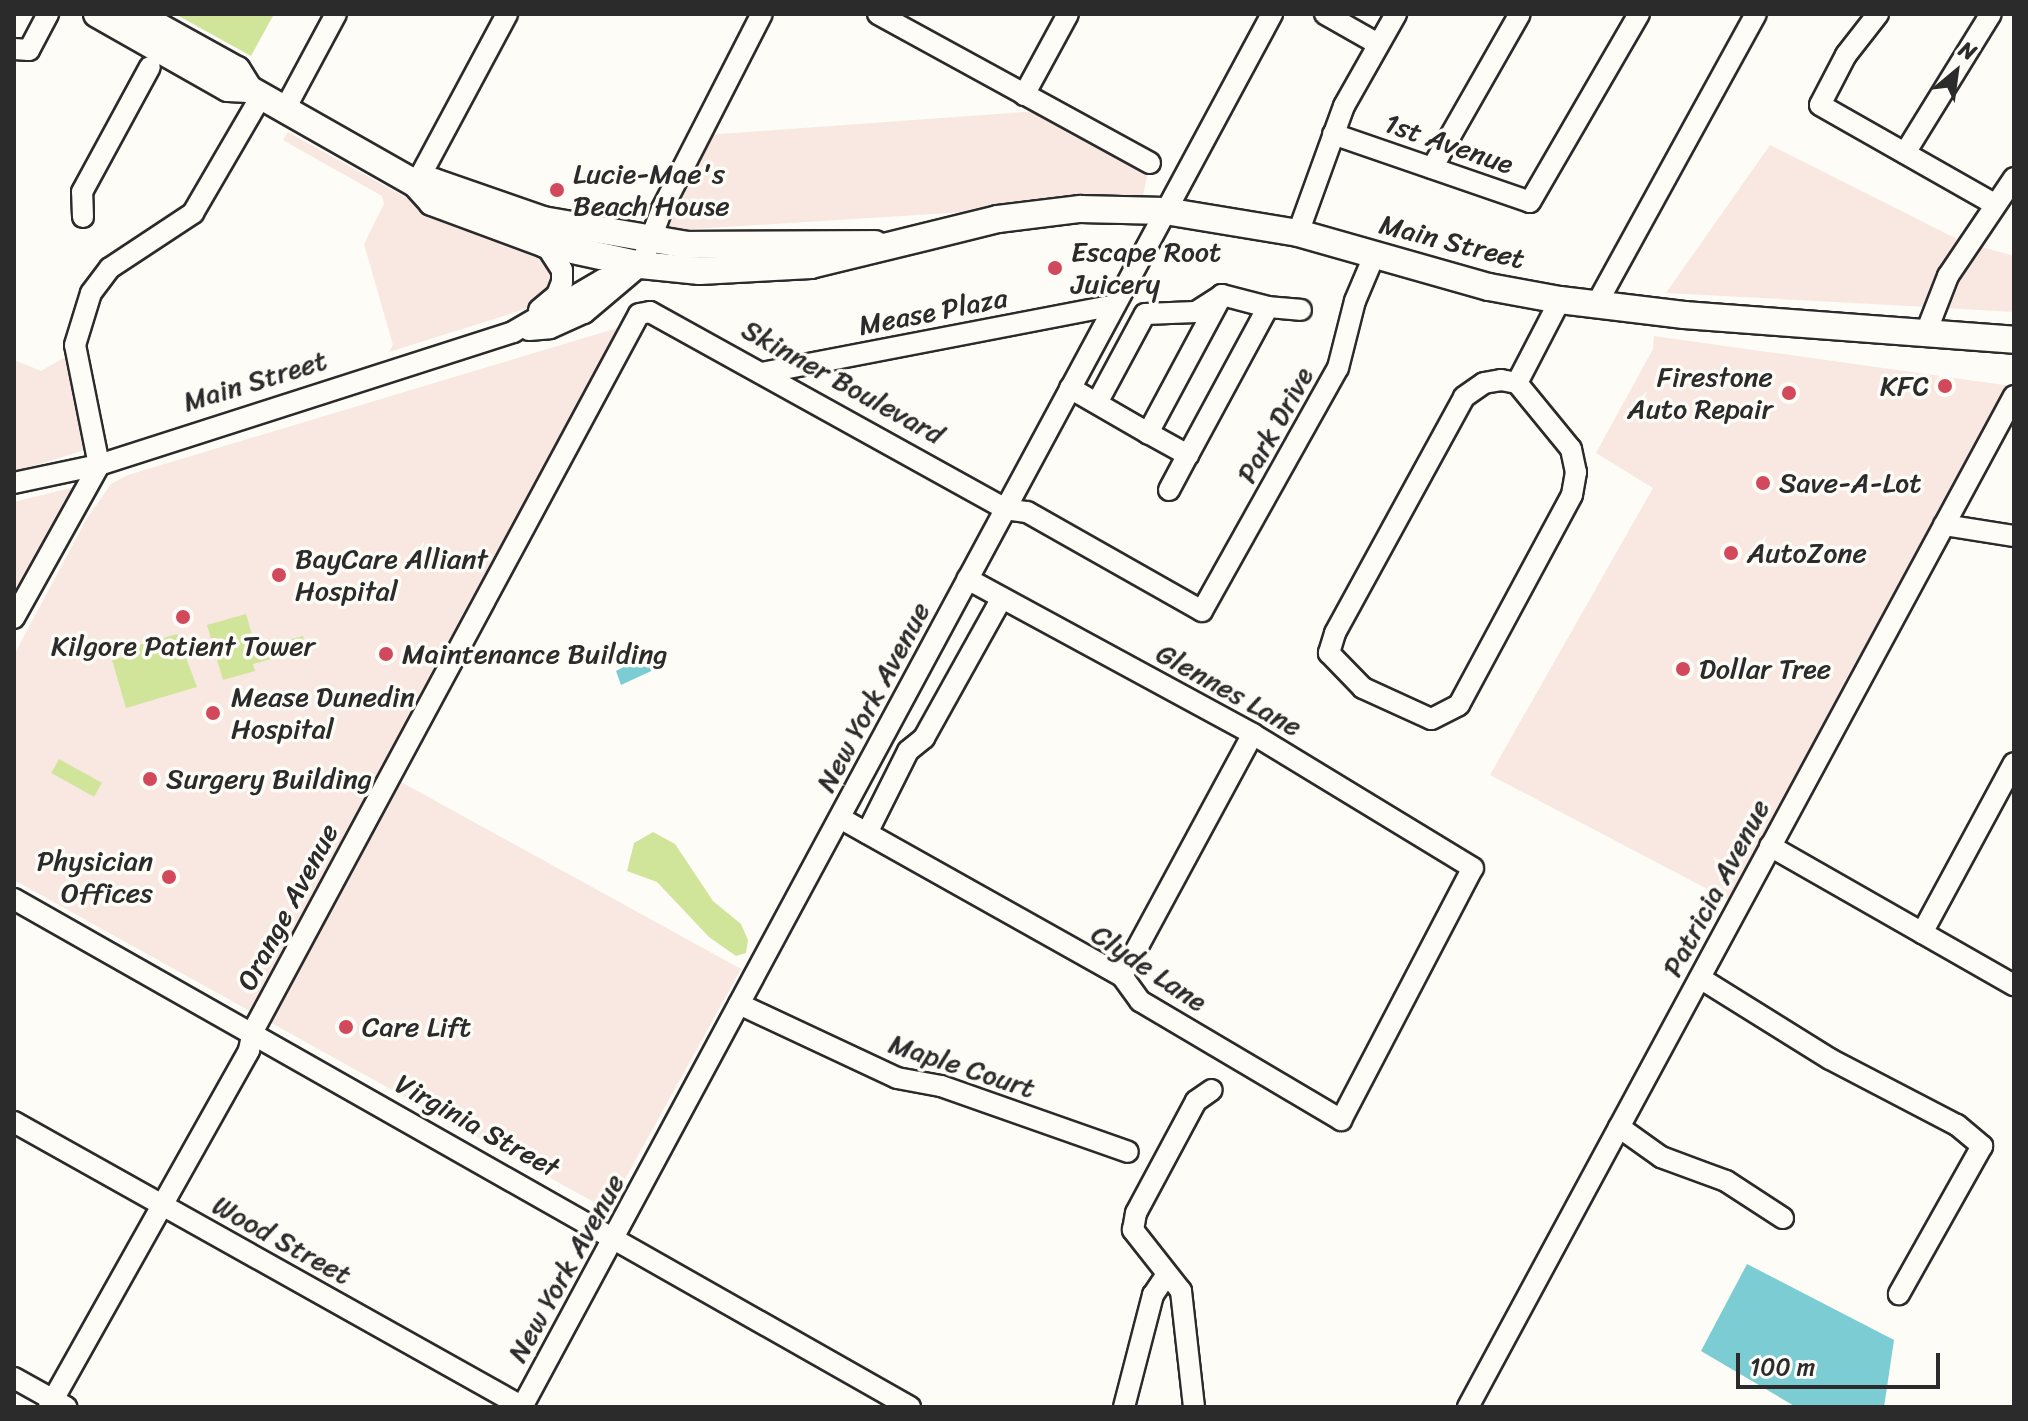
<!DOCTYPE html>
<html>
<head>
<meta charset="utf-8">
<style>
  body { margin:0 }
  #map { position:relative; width:2028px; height:1421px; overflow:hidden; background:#fdfcf7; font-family:Sriracha,sans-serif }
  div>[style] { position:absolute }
  .built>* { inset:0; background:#f9e7e2 }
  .green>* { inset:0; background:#d0e59a; transform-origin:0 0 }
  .water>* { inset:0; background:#7bcdd3 }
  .roads { filter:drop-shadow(2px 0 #2b2b2b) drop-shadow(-2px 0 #2b2b2b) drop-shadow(0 2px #2b2b2b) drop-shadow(0 -2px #2b2b2b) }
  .minor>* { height:20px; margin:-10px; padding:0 10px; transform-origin:10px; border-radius:10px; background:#fdfcf7 }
  .major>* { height:26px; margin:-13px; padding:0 13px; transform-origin:13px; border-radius:13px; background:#fdfcf7 }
  .dots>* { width:22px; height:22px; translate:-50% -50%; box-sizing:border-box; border:4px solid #fdfcf7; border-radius:50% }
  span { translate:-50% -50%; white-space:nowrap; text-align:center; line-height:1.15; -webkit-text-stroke:7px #fdfcf7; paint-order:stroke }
  .street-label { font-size:28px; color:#2b2b2b }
  .poi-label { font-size:28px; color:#2b2b2b }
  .left { translate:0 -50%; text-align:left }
  .right { translate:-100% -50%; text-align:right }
  .frame { position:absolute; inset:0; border:16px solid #2b2b2b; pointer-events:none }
  .north { position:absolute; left:1916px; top:32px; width:80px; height:80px; -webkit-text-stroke:6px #fdfcf7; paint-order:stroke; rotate:29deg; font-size:22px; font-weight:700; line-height:32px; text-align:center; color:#2b2b2b }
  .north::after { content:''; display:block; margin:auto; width:28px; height:36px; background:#2b2b2b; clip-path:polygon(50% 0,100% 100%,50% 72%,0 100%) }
  .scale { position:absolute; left:1736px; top:1353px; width:204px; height:36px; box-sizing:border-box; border:4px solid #2b2b2b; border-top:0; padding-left:10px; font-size:24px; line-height:28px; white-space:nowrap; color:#2b2b2b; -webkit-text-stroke:6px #fdfcf7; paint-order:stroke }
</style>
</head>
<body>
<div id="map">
  <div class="built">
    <i style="clip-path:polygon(1038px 111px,1148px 171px,1142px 201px,661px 231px,707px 135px)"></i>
    <i style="clip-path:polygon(288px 132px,466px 231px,542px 253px,554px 273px,551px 290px,532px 307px,389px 352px,393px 345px,364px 244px,384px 204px,382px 196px,283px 140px)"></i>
    <i style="clip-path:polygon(1770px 145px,1961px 241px,1928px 307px,1666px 293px)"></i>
    <i style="clip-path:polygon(1975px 245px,2014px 256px,2014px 312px,1943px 308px)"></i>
    <i style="clip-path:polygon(624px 326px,381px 771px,741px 969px,608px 1210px,14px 880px,14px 655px,86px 520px,111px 484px,128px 475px)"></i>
    <i style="clip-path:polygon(1654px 336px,2011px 386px,1732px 902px,1490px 775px,1653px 488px,1596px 453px,1653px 349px)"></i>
    <i style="clip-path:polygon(69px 355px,88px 449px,14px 472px,14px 360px,41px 371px)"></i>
    <i style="clip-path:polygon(79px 486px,14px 603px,14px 502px)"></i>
  </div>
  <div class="green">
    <i style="clip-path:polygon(175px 14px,274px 14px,251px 56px)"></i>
    <i style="clip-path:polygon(246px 614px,256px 649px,303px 636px,306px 649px,253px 664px,255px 671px,223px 680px,207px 625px)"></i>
    <i style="clip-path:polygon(177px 634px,197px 687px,126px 708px,112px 660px,130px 655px,129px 648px)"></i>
    <i style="left:59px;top:759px;width:49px;height:16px;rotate:29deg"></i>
    <i style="clip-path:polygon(653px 832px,675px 844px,713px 901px,741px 924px,748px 940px,746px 953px,736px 956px,709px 937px,657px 882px,627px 871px,634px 843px)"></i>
  </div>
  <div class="water">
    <i style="clip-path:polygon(649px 653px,662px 666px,621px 685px,616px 671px)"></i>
    <i style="clip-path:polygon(1747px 1264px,1894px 1340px,1884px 1407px,1796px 1407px,1701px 1351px)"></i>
  </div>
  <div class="roads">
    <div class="minor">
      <i style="left:878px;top:14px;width:310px;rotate:28.7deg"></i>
      <i style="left:1325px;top:14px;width:61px;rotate:29.5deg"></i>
      <i style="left:1878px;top:14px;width:52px;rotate:128deg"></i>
      <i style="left:1846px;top:55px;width:56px;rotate:117.5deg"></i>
      <i style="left:1820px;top:105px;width:200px;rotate:29.6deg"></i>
      <i style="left:14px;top:49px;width:15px;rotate:4deg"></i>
      <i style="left:29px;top:50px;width:41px;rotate:-62.2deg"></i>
      <i style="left:1024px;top:95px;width:92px;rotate:-61.5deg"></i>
      <i style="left:285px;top:109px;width:108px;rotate:-61.8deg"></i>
      <i style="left:1333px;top:134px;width:208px;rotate:19deg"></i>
      <i style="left:1530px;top:202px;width:217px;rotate:-59.9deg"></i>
      <i style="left:1905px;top:153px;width:163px;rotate:-58.3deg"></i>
      <i style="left:1432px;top:168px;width:177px;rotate:-60.3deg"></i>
      <i style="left:416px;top:184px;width:193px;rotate:-61.8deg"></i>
      <i style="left:83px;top:217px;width:25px;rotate:-92deg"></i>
      <i style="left:82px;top:192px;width:142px;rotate:-61.5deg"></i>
      <i style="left:1298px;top:233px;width:135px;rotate:-70.1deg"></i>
      <i style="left:1344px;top:106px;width:106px;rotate:-60.5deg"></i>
      <i style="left:1596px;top:305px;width:332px;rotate:-61.2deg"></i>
      <i style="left:1268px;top:307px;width:33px;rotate:5deg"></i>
      <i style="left:539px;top:310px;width:23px;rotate:-40deg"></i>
      <i style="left:557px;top:295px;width:14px;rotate:-69deg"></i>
      <i style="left:562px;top:282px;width:12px;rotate:-90deg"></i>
      <i style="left:562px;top:270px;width:31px;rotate:-123deg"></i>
      <i style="left:529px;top:330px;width:21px;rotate:-5deg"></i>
      <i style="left:550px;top:328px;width:37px;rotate:-24deg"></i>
      <i style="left:584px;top:313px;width:75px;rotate:-40.1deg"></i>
      <i style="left:641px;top:265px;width:60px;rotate:-69.4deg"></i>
      <i style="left:662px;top:209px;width:219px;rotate:-62.9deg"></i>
      <i style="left:1927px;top:330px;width:58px;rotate:-68.7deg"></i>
      <i style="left:1948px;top:276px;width:118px;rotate:-56deg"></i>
      <i style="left:762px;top:373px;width:359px;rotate:-10.9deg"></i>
      <i style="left:1501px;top:380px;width:16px;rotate:11deg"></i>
      <i style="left:1517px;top:383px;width:85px;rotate:50.7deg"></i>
      <i style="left:1571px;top:449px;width:24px;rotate:78deg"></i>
      <i style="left:1576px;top:472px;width:23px;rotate:100deg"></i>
      <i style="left:1572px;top:495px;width:238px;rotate:118.3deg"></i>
      <i style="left:1459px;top:705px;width:31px;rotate:153deg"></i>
      <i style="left:1431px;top:719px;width:75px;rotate:-155.5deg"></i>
      <i style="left:1363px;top:688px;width:49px;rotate:-134.2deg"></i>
      <i style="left:1329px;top:653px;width:21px;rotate:-73deg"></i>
      <i style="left:1335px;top:633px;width:269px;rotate:-61.3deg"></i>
      <i style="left:1464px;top:397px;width:24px;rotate:-35deg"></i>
      <i style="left:1484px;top:383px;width:17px;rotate:-10deg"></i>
      <i style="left:1517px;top:383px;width:93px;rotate:-62.6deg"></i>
      <i style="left:1070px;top:388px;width:90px;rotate:30deg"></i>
      <i style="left:1148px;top:433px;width:46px;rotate:28.8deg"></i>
      <i style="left:1188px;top:455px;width:168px;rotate:-61.6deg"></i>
      <i style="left:1268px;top:307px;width:48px;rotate:-165.4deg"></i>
      <i style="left:1222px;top:295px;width:157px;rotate:118.2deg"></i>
      <i style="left:1097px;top:403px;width:101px;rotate:-61.7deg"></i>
      <i style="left:1145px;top:314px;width:51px;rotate:-2.2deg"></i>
      <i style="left:1196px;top:312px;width:27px;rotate:-33deg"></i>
      <i style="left:14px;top:483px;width:87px;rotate:-12deg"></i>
      <i style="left:99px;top:465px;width:435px;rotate:-17.8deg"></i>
      <i style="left:513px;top:332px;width:103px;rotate:-30.3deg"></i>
      <i style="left:602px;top:280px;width:42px;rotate:-21deg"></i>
      <i style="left:1169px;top:490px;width:40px;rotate:-62deg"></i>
      <i style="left:1944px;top:525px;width:71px;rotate:8.9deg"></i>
      <i style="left:14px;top:618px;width:175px;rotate:-60.9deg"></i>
      <i style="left:99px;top:465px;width:122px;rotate:-101.3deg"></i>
      <i style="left:75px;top:345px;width:54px;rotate:-72.9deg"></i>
      <i style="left:91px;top:293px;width:31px;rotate:-53deg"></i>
      <i style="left:110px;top:268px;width:100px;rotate:-33.5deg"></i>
      <i style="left:193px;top:213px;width:135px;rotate:-59.8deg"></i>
      <i style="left:840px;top:818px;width:323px;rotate:29.3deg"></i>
      <i style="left:1122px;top:976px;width:31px;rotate:54deg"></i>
      <i style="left:1140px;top:1001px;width:234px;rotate:30.6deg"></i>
      <i style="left:1341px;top:1120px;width:284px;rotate:-62.4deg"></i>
      <i style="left:1473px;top:868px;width:258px;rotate:-148.7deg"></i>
      <i style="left:1253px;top:734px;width:325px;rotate:-151.5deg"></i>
      <i style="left:867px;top:833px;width:92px;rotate:-63.4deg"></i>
      <i style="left:908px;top:751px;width:21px;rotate:-39deg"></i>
      <i style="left:924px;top:738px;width:160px;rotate:-60.9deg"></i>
      <i style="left:1770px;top:846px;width:281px;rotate:29.7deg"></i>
      <i style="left:14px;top:899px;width:1030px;rotate:29.55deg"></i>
      <i style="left:1922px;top:933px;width:193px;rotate:-61.6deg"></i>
      <i style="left:1122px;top:976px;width:275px;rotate:-61.6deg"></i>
      <i style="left:1700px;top:978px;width:153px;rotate:31.9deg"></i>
      <i style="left:1830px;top:1059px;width:143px;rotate:27.5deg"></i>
      <i style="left:1957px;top:1125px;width:33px;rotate:40deg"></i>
      <i style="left:1982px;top:1146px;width:170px;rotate:119.3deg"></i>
      <i style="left:739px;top:1004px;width:174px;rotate:25.1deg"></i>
      <i style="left:897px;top:1078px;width:45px;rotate:10.3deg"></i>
      <i style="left:941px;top:1086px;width:198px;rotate:19.4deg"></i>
      <i style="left:14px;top:1122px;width:583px;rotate:29.25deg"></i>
      <i style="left:1619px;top:1127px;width:52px;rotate:35.5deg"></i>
      <i style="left:1661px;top:1157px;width:69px;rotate:20.3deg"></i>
      <i style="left:1726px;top:1181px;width:68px;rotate:33deg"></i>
      <i style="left:14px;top:1378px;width:60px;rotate:29.1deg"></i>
      <i style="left:49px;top:1407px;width:409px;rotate:-60.7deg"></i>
      <i style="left:249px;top:1050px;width:19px;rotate:-78deg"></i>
      <i style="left:253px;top:1031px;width:814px;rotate:-61.7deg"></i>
      <i style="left:639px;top:314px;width:11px;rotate:-10deg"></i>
      <i style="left:650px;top:312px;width:406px;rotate:29deg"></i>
      <i style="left:1005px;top:509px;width:22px;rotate:8deg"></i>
      <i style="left:1027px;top:512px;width:201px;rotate:29.5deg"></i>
      <i style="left:1202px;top:611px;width:278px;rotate:-60.8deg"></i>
      <i style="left:1338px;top:368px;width:69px;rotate:-75.8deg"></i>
      <i style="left:1355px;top:301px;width:49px;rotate:-67.1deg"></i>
      <i style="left:522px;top:1407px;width:1582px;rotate:-61.7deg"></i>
      <i style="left:1124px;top:1407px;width:116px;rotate:-75.5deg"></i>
      <i style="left:1153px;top:1295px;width:25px;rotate:-56deg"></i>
      <i style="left:1194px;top:1407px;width:117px;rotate:-96.4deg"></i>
      <i style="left:1181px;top:1291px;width:78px;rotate:-128.2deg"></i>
      <i style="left:1133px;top:1230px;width:17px;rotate:-80deg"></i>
      <i style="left:1136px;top:1213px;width:127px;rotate:-61.8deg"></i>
      <i style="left:1196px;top:1101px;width:19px;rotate:-35deg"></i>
      <i style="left:1468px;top:1407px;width:1149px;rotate:-61.63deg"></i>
    </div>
    <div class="major">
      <i style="left:97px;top:14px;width:150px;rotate:29.5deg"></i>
      <i style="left:228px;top:88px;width:21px;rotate:3deg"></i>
      <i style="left:136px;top:14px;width:115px;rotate:29deg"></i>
      <i style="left:237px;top:70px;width:22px;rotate:58deg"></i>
      <i style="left:249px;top:89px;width:192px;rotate:29.6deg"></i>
      <i style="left:416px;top:184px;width:24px;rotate:48deg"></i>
      <i style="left:432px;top:202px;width:121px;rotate:20.4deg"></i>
      <i style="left:545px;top:244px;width:98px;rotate:12.3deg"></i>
      <i style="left:641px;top:265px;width:59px;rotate:5.8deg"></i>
      <i style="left:700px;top:271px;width:111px;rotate:-3.1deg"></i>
      <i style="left:811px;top:265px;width:193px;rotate:-13.8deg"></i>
      <i style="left:998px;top:219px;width:83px;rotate:-7deg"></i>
      <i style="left:1080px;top:209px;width:85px;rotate:1.3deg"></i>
      <i style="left:1165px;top:211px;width:135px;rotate:9.4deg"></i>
      <i style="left:1298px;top:233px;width:198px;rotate:15.8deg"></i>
      <i style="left:1489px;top:287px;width:72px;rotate:10.4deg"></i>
      <i style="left:1560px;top:300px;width:125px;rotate:6.9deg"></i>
      <i style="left:1684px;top:315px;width:331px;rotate:4.3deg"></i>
      <i style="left:416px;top:184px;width:18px;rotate:-6deg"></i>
      <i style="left:434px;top:182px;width:115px;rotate:19.2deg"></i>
      <i style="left:543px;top:220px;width:147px;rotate:9.8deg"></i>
      <i style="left:688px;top:245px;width:187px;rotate:-0.3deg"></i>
    </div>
  </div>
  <div class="dots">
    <i style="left:557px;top:190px;background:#d1495b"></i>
    <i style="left:1055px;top:268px;background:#d1495b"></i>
    <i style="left:1945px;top:386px;background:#d1495b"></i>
    <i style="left:1789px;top:393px;background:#d1495b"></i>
    <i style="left:1763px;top:483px;background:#d1495b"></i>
    <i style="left:1731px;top:553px;background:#d1495b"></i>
    <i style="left:279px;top:575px;background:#d1495b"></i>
    <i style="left:183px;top:617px;background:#d1495b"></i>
    <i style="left:386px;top:654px;background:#d1495b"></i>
    <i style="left:1683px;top:669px;background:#d1495b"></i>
    <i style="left:213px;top:713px;background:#d1495b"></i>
    <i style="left:150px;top:779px;background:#d1495b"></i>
    <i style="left:169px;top:877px;background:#d1495b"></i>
    <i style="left:346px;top:1027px;background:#d1495b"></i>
  </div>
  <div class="street-label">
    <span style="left:1449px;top:144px;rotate:19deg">1st Avenue</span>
    <span style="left:1452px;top:242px;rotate:14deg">Main Street</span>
    <span style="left:933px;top:312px;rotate:-11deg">Mease Plaza</span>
    <span style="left:255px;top:381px;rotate:-17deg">Main Street</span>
    <span style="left:843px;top:382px;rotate:29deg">Skinner Boulevard</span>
    <span style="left:1275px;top:425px;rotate:-61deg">Park Drive</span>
    <span style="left:1229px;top:690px;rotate:29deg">Glennes Lane</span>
    <span style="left:873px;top:697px;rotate:-62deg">New York Avenue</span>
    <span style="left:1716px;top:888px;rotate:-62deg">Patricia Avenue</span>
    <span style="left:288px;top:907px;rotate:-62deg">Orange Avenue</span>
    <span style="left:1149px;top:968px;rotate:34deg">Clyde Lane</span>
    <span style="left:962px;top:1066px;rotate:18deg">Maple Court</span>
    <span style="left:477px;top:1126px;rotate:29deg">Virginia Street</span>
    <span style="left:282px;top:1240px;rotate:29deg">Wood Street</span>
    <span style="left:566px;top:1268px;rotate:-61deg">New York Avenue</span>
  </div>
  <div class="poi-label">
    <span class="left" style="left:573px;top:190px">Lucie-Mae's<br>Beach House</span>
    <span class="left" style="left:1071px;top:268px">Escape Root<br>Juicery</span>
    <span class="right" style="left:1773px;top:393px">Firestone<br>Auto Repair</span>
    <span class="right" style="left:1929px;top:386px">KFC</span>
    <span class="left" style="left:1779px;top:483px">Save-A-Lot</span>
    <span class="left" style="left:1747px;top:553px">AutoZone</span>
    <span class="left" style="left:295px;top:575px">BayCare Alliant<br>Hospital</span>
    <span style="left:183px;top:646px">Kilgore Patient Tower</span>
    <span class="left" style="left:402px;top:654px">Maintenance Building</span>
    <span class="left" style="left:1699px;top:669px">Dollar Tree</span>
    <span class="left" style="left:231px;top:713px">Mease Dunedin<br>Hospital</span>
    <span class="left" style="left:166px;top:779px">Surgery Building</span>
    <span class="right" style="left:153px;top:877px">Physician<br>Offices</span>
    <span class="left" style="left:362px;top:1027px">Care Lift</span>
  </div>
  <div class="frame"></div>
  <div class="north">N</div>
  <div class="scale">100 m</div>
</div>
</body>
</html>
